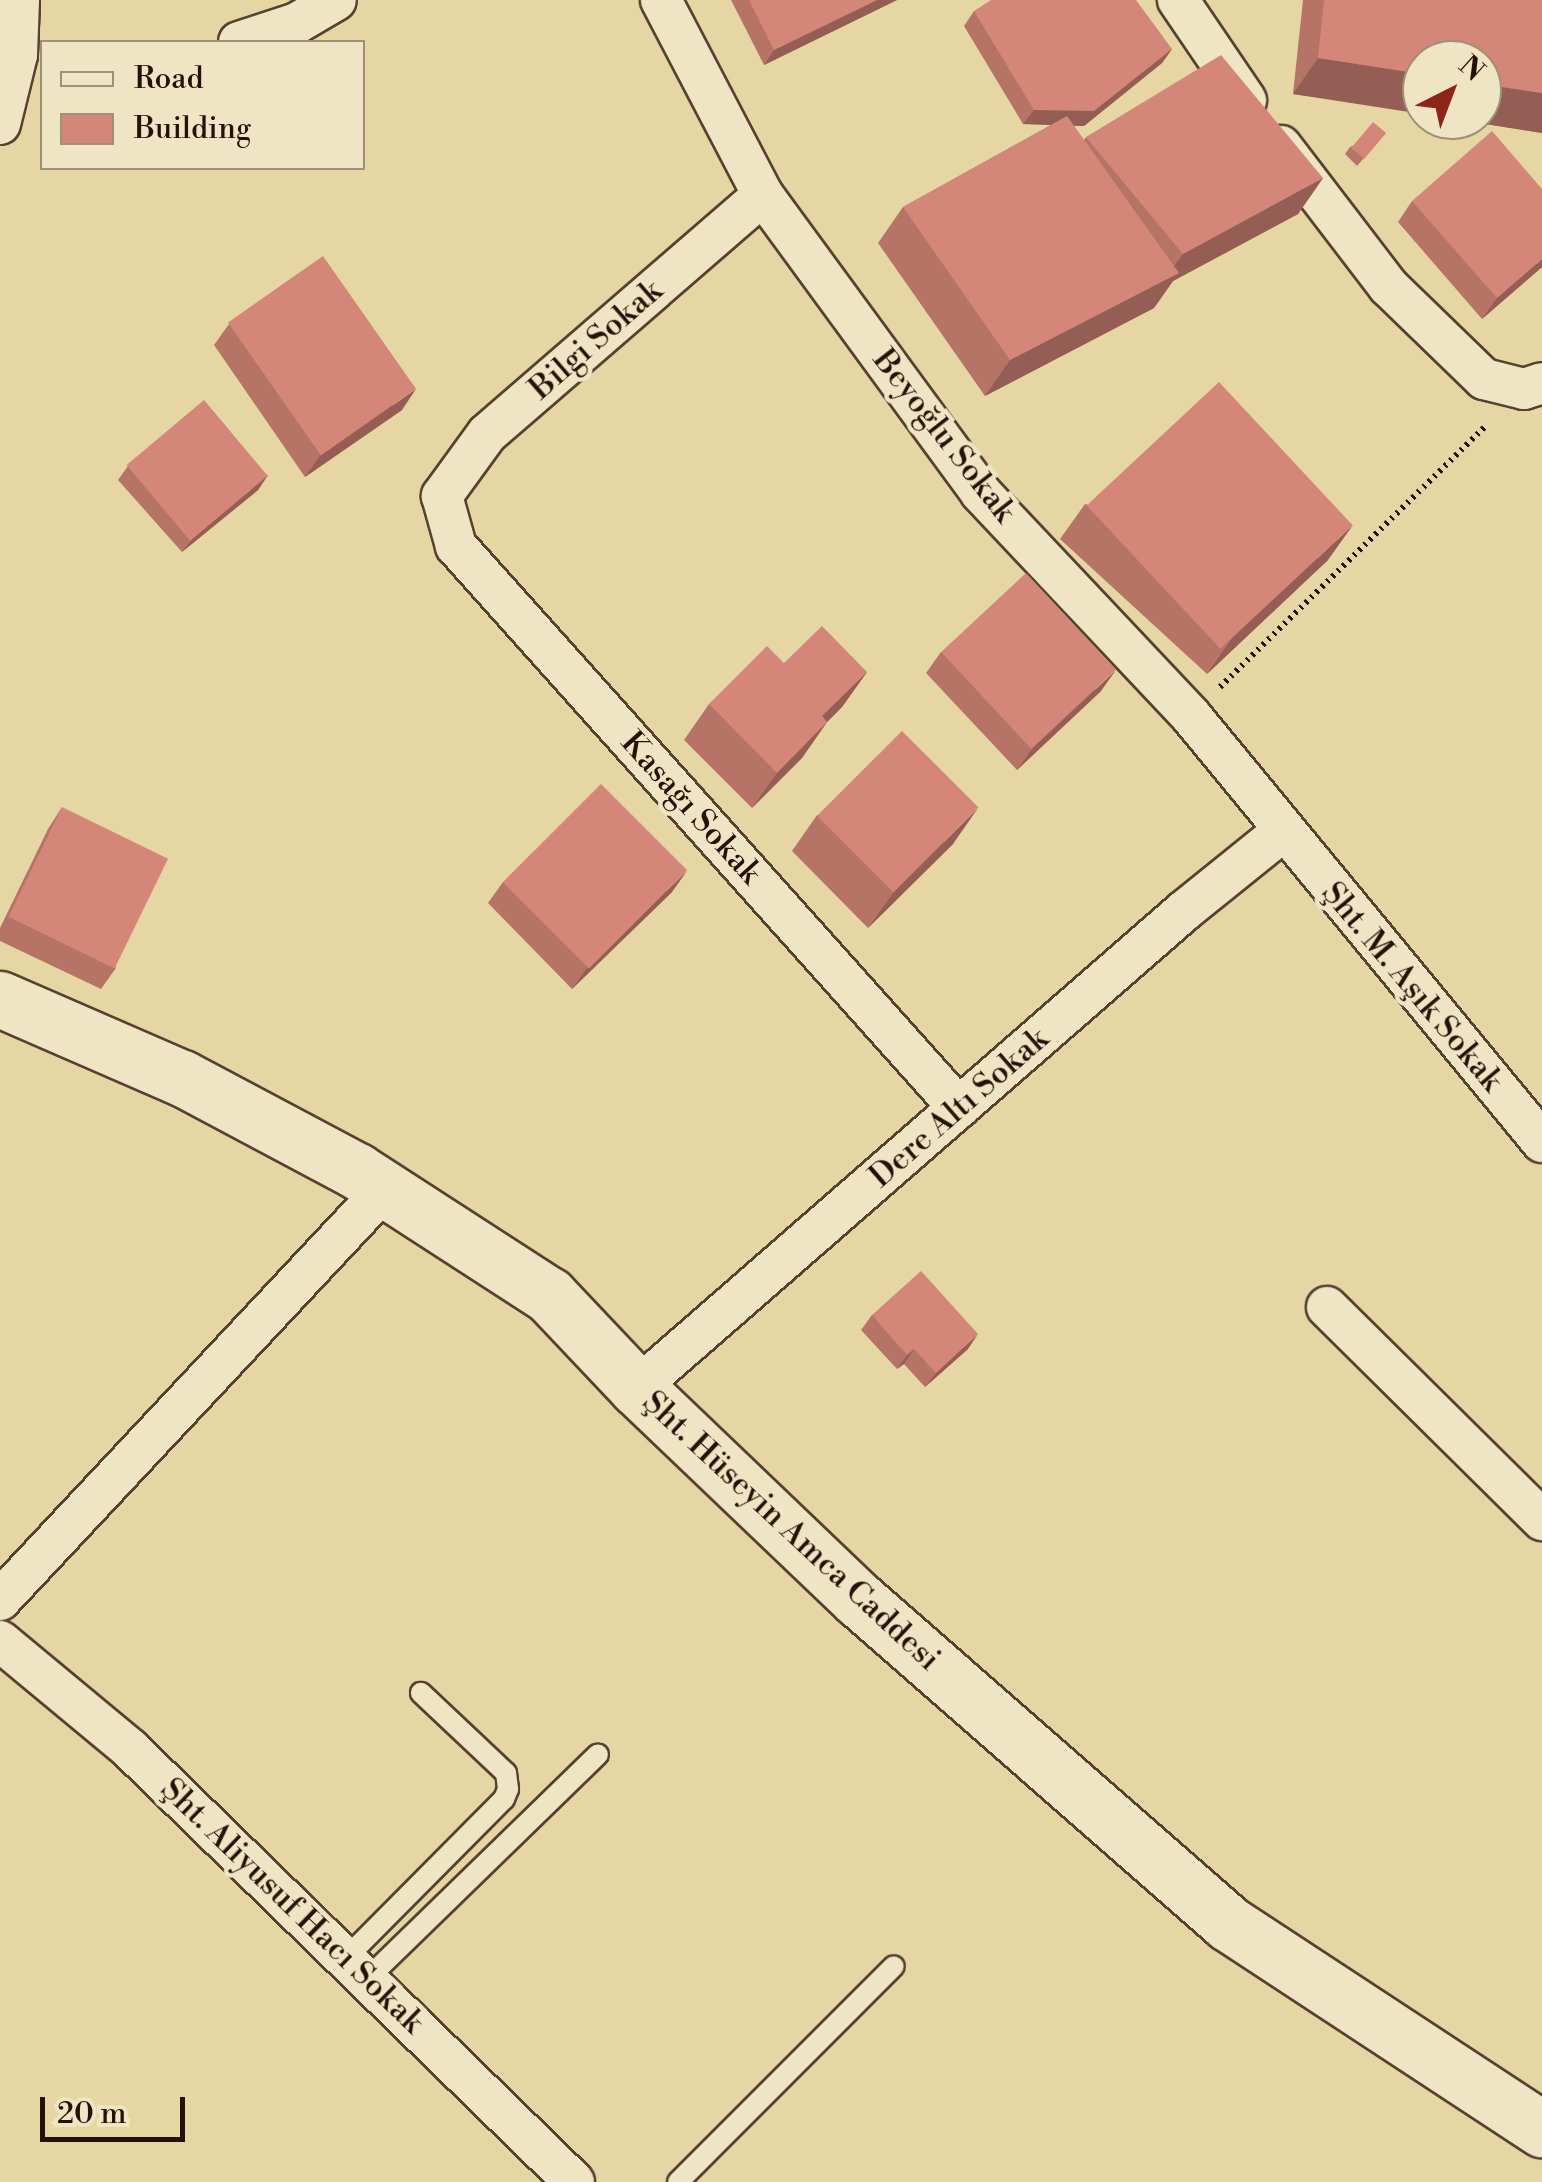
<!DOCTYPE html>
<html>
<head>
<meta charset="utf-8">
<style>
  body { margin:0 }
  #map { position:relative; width:1542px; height:2182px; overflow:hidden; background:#e6d6a4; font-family:"Libre Bodoni",serif }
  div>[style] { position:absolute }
  .path>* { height:6px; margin-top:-3px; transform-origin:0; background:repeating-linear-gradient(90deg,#251108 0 2.5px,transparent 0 7.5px) }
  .roads { filter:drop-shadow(2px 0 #55422f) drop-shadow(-2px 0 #55422f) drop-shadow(0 2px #55422f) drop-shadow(0 -2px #55422f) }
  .lane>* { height:20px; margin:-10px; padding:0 10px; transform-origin:10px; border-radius:10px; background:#efe4c4 }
  .street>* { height:40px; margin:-20px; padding:0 20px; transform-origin:20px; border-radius:20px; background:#efe4c4 }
  .secondary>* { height:55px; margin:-27.5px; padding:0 27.5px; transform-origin:27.5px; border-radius:27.5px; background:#efe4c4 }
  .wall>* { inset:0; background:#b67467 }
  .shaded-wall>* { inset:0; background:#945e54 }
  .building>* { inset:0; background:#d48778; transform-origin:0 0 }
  span { translate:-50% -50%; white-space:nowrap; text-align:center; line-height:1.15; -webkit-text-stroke:9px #efe4c4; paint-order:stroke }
  .street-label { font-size:32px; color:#251108 }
  .legend { position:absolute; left:40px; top:40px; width:325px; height:130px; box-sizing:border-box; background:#efe4c4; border:2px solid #9e9079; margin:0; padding:12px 18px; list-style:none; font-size:30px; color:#251108 }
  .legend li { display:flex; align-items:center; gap:20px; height:50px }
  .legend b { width:50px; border:2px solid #9e9079 }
  .north { position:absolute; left:1402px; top:40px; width:100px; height:100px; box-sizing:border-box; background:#efe4c4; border:2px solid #9e9079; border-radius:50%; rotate:42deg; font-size:28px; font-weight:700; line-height:40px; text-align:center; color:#251108 }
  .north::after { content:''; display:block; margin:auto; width:35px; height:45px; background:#8f2418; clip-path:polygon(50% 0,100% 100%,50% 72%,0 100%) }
  .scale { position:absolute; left:40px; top:2097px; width:145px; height:45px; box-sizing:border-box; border:5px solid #251108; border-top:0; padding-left:12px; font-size:30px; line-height:35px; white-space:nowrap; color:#251108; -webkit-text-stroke:8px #efe4c4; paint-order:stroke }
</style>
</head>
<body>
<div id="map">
  <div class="path">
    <i style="left:1220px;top:687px;width:373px;rotate:-44.5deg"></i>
  </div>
  <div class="roads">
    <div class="lane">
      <i style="left:346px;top:1958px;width:224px;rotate:-45.2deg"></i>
      <i style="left:504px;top:1799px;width:11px;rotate:-68deg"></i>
      <i style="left:508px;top:1789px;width:16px;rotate:-97deg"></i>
      <i style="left:506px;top:1773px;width:117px;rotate:-136.7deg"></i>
      <i style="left:367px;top:1979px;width:322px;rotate:-44.2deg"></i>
      <i style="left:678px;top:2182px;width:305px;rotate:-45deg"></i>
    </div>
    <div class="street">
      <i style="left:661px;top:0;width:220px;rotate:62.4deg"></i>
      <i style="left:763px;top:195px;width:369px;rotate:53.8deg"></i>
      <i style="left:981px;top:493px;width:306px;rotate:46.7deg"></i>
      <i style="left:1191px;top:716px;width:552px;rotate:50.51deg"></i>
      <i style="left:1178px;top:0;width:121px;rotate:55.8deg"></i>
      <i style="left:239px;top:42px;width:61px;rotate:-18.1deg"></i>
      <i style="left:297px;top:23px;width:45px;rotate:-30.5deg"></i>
      <i style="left:0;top:124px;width:71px;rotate:-76.2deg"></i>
      <i style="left:17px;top:55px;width:55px;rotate:-87.9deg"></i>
      <i style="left:1281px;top:146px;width:176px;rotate:52.6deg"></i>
      <i style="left:1388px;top:286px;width:134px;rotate:44.1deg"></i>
      <i style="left:1484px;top:379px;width:41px;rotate:14deg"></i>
      <i style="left:1524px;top:389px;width:19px;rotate:-18deg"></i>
      <i style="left:763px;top:195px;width:365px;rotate:139.1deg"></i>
      <i style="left:487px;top:434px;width:77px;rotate:126deg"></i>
      <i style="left:442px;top:496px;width:52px;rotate:74.4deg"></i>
      <i style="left:456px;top:546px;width:754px;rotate:48.17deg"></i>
      <i style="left:1327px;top:1307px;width:303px;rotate:44.7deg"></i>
      <i style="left:637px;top:1388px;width:726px;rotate:-41.09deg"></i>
      <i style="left:1184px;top:911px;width:126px;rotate:-38.9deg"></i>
      <i style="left:0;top:1600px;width:563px;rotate:-46.87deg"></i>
      <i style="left:0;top:1641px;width:169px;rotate:39.7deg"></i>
      <i style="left:130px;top:1749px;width:620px;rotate:44.28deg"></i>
    </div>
    <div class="secondary">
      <i style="left:0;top:999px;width:198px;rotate:23.5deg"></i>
      <i style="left:182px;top:1078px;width:198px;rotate:28deg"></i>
      <i style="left:357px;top:1171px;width:229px;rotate:32.9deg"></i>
      <i style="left:549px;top:1295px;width:128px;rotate:46.6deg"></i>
      <i style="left:637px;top:1388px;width:306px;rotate:43.7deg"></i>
      <i style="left:858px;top:1599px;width:492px;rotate:41.2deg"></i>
      <i style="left:1228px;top:1923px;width:376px;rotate:33.3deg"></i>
    </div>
  </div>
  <div class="wall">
    <i style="clip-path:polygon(731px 0,897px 0,764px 65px)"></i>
    <i style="clip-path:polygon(1303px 0,1542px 0,1542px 133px,1460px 120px,1482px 120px,1293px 94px)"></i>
    <i style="clip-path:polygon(974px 11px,1172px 49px,1162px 63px,1084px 126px,1074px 126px,1084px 140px,1086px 137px,1323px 178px,1298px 214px,1173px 281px,1154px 308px,985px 396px,878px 243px,903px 207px,1051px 125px,1023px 124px,964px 26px)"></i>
    <i style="clip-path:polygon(1386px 133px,1357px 166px,1345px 154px,1350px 147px)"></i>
    <i style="clip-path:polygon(1412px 201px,1542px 267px,1482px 319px,1398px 222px)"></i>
    <i style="clip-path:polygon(229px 324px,402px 410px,305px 477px,214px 345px)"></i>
    <i style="clip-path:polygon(128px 466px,268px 475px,258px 490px,182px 552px,118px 480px)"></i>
    <i style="clip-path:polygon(1085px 504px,1328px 560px,1207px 674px,1060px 539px)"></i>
    <i style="clip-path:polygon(941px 652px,1101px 691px,1017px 770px,926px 673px)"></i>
    <i style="clip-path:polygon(784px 663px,867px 672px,842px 707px,827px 722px,802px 758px,752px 808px,684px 740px,709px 704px)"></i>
    <i style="clip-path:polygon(62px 807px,116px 968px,101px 989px,0 941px,0 928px,48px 829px)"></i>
    <i style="clip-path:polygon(817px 815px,953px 844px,868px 928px,792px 851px)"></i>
    <i style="clip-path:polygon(503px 882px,672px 892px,572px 989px,488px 903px)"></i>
    <i style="clip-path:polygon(872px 1315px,968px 1349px,925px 1387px,904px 1364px,897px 1369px,861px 1330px)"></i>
  </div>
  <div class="shaded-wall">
    <i style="clip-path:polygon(877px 0,897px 0,764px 65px,774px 50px)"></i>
    <i style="clip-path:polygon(1172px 49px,1162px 63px,1084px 126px,1023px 124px,1034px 110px)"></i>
    <i style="clip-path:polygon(1318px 58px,1422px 74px,1422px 114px,1293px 94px)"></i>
    <i style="clip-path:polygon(1482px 84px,1542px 93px,1542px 133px,1460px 120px,1482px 120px)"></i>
    <i style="clip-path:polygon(1323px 178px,1298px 214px,1173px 281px,1154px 308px,985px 396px,1010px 360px,1164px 280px,1183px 254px)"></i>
    <i style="clip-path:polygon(1542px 259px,1542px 267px,1482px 319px,1497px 298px)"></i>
    <i style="clip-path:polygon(416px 389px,402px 410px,305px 477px,320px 456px)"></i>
    <i style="clip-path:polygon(268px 475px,258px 490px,182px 552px,193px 538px)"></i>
    <i style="clip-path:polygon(1353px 525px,1328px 560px,1207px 674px,1232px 638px)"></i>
    <i style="clip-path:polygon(1116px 670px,1101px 691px,1017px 770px,1032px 749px)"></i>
    <i style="clip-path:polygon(867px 672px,842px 707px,827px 722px,802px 758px,752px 808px,777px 773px,822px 716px)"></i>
    <i style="clip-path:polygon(978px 808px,953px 844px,868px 928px,893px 893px)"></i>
    <i style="clip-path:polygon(687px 871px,672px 892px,572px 989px,587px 968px)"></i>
    <i style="clip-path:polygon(978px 1334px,968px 1349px,925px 1387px,936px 1373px)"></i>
    <i style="clip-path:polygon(914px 1349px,904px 1364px,897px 1369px,907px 1355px)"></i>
  </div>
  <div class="building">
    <i style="clip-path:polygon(749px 0,877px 0,774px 50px)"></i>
    <i style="clip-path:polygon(991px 0,1136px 0,1172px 49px,1094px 111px,1034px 110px,974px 11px)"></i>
    <i style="clip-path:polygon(1324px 0,1542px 0,1542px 93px,1482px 84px,1482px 60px,1422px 60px,1422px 74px,1318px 58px)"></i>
    <i style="clip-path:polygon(1221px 55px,1323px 178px,1183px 254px,1086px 137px)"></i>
    <i style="clip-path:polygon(1067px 116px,1179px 273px,1010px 360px,903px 207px)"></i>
    <i style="left:1373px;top:122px;width:17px;height:34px;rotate:40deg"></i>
    <i style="clip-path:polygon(1492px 131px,1542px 189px,1542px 259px,1497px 298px,1412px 201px)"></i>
    <i style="left:323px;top:256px;width:162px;height:116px;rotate:55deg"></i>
    <i style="left:1219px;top:382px;width:196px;height:181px;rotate:47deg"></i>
    <i style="left:204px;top:400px;width:99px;height:101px;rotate:50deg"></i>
    <i style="left:1026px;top:573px;width:132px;height:116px;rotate:47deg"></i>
    <i style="clip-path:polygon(822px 626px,867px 672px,822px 716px,827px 722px,777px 773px,709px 704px,767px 646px,784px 663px)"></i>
    <i style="left:902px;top:731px;width:108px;height:120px;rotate:45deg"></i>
    <i style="left:601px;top:784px;width:122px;height:139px;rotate:45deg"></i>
    <i style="left:62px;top:807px;width:118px;height:122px;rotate:26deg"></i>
    <i style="clip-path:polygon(921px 1271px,978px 1334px,936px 1373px,914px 1349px,907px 1355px,872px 1315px)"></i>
  </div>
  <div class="street-label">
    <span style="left:596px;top:340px;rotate:-41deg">Bilgi Sokak</span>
    <span style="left:944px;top:436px;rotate:52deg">Beyoğlu Sokak</span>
    <span style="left:691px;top:808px;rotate:48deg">Kasağı Sokak</span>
    <span style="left:1412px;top:987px;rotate:50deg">Şht. M. Aşık Sokak</span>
    <span style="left:959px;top:1108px;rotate:-41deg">Dere Altı Sokak</span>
    <span style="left:791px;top:1531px;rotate:43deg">Şht. Hüseyin Amca Caddesi</span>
    <span style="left:292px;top:1906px;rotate:44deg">Şht. Aliyusuf Hacı Sokak</span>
  </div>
  <ul class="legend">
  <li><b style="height:12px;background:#efe4c4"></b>Road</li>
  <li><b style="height:28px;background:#d48778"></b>Building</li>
  </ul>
  <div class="north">N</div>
  <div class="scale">20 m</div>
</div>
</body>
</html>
